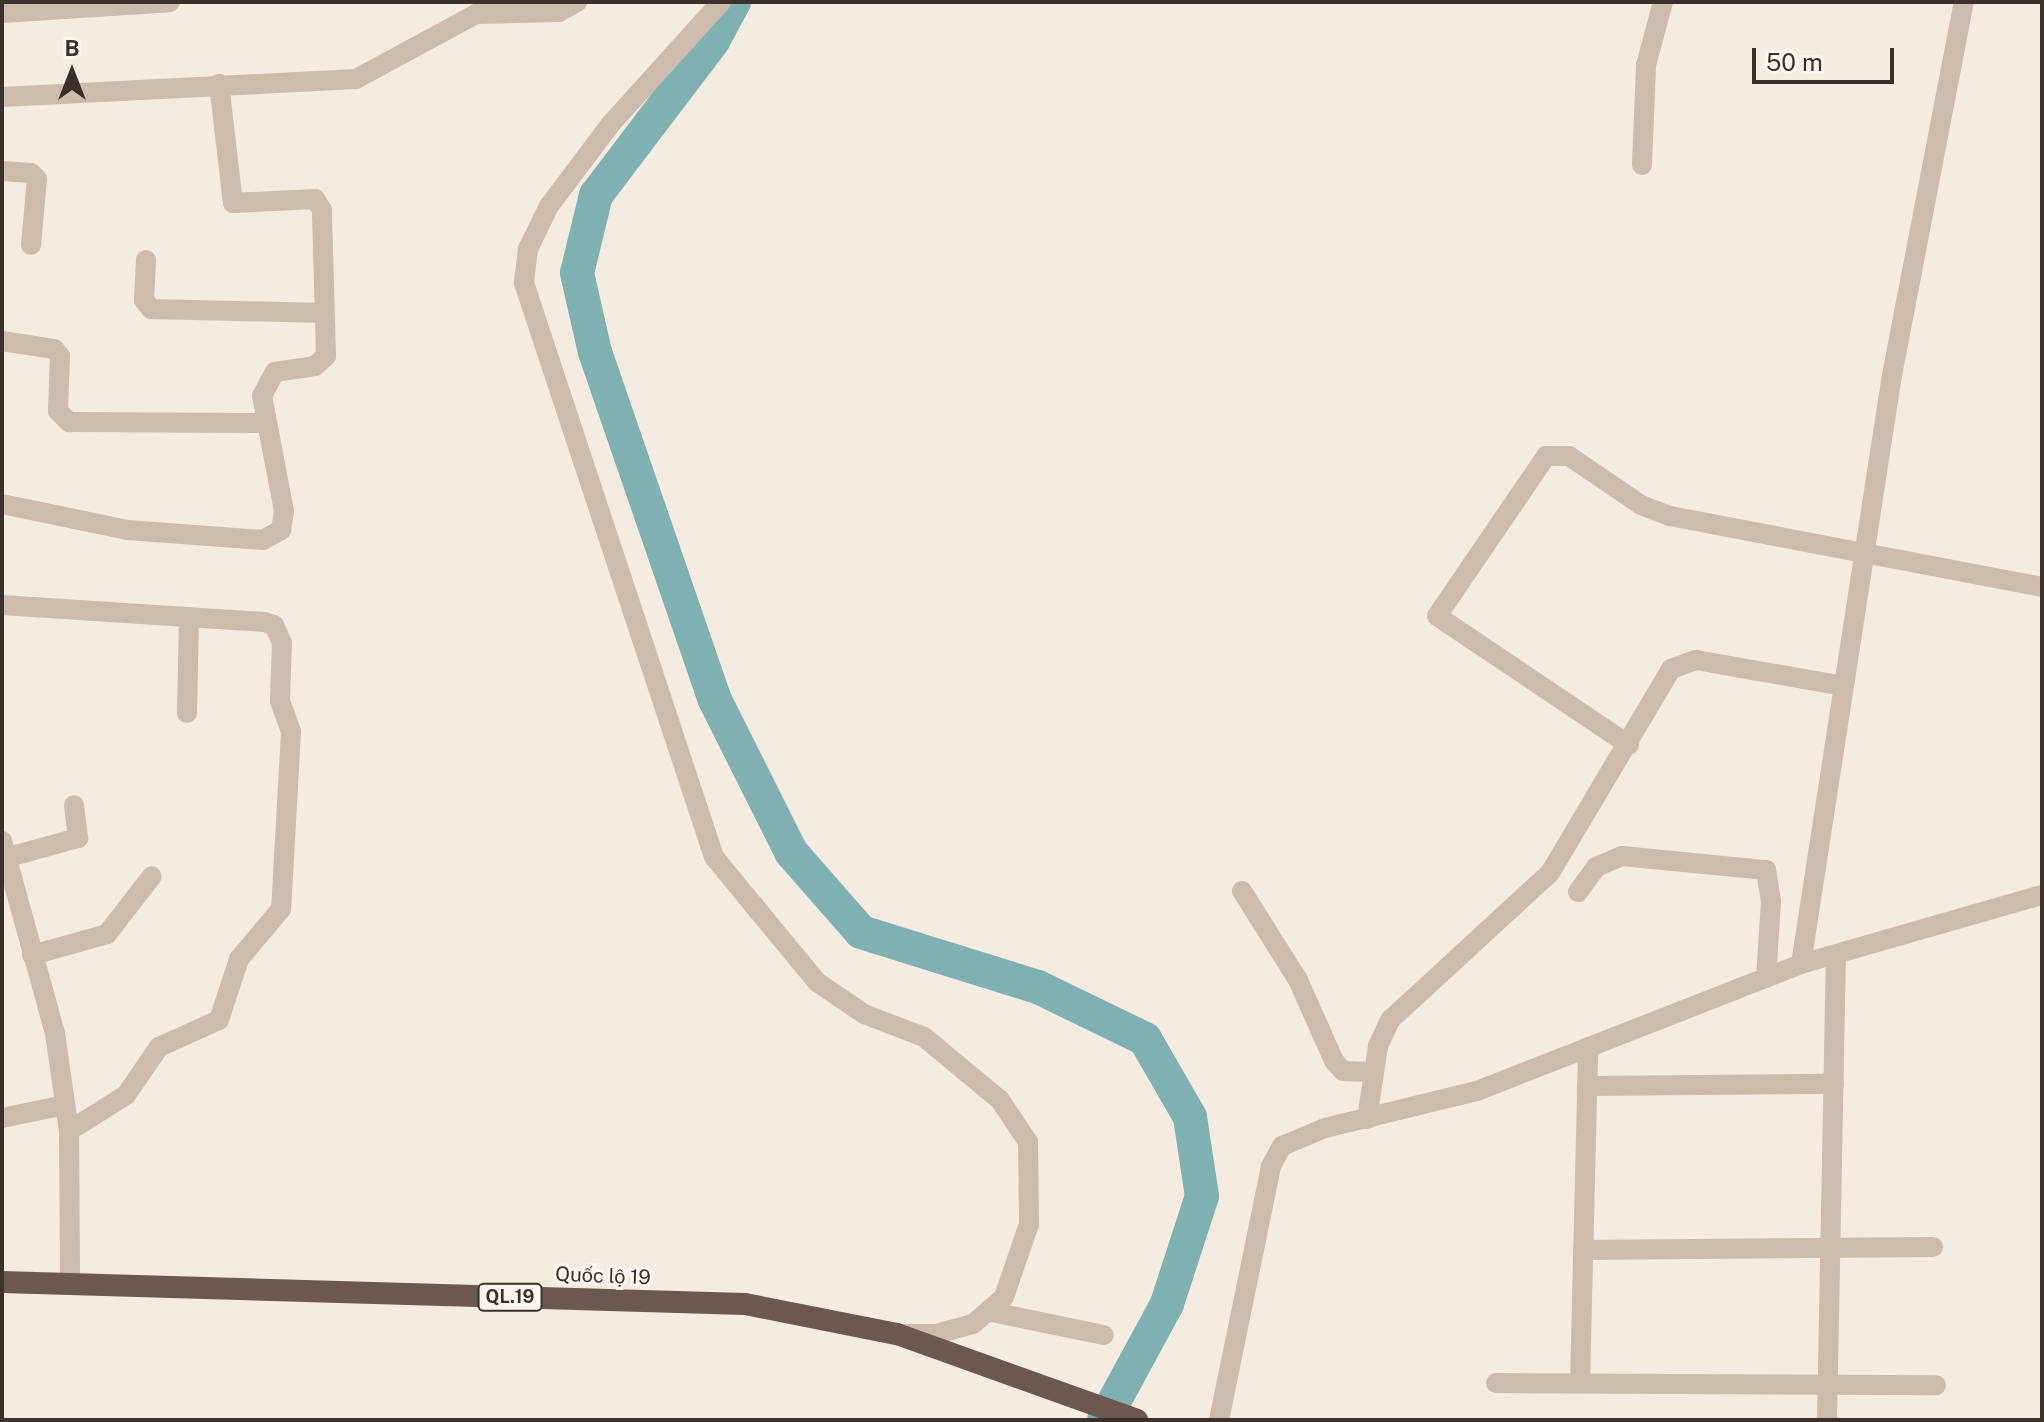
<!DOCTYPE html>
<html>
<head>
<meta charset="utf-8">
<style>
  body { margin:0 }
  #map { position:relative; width:2044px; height:1422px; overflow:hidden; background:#f4ebe1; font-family:"Public Sans",sans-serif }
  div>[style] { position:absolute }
  .river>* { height:34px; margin:-17px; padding:0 17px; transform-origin:17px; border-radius:17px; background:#7fb0b2 }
  .minor>* { height:20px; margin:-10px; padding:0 10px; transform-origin:10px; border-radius:10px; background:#cdbbac }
  .trunk>* { height:22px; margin:-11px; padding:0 11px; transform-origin:11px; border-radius:11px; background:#6c584f }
  span { translate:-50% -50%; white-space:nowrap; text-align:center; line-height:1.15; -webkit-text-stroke:6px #fbf5ee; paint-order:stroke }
  .shield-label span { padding:2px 6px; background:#fbf5ee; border:2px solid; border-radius:6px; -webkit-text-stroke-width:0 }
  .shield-label { font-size:18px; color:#3b302b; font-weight:700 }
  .street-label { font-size:20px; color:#3b302b }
  .frame { position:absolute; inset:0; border:4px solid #3b302b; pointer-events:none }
  .north { position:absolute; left:32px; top:32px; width:80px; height:80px; -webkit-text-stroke:6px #fbf5ee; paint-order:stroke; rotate:0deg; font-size:22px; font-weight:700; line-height:32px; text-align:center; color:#3b302b }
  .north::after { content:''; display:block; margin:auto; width:28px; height:36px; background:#3b302b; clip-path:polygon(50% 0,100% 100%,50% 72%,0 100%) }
  .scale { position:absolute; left:1752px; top:48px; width:142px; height:36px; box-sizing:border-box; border:4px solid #3b302b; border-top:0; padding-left:10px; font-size:24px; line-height:28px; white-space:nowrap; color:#3b302b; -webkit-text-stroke:6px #fbf5ee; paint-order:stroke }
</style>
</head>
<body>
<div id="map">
  <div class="river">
    <i style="left:734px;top:2px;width:44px;rotate:118.3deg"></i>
    <i style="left:713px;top:41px;width:193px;rotate:127.2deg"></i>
    <i style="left:596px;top:195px;width:80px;rotate:103.7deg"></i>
    <i style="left:577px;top:273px;width:81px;rotate:77.2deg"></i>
    <i style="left:595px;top:352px;width:368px;rotate:71deg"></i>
    <i style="left:715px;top:700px;width:170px;rotate:63.4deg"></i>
    <i style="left:791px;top:852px;width:106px;rotate:48.8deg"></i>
    <i style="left:861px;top:932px;width:185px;rotate:17.3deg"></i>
    <i style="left:1038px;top:987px;width:119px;rotate:25.9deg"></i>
    <i style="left:1145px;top:1039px;width:90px;rotate:60deg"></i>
    <i style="left:1190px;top:1117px;width:80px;rotate:81.4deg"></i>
    <i style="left:1202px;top:1196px;width:114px;rotate:108deg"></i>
    <i style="left:1167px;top:1304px;width:132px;rotate:118.5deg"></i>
  </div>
  <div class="minor">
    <i style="left:721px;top:2px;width:166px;rotate:132.1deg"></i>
    <i style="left:610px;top:125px;width:101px;rotate:127deg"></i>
    <i style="left:549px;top:206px;width:48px;rotate:116deg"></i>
    <i style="left:528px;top:249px;width:34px;rotate:97deg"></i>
    <i style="left:524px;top:283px;width:605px;rotate:71.68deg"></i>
    <i style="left:714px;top:857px;width:162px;rotate:50.5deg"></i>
    <i style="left:817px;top:982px;width:57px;rotate:34.2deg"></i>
    <i style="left:864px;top:1014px;width:64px;rotate:21deg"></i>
    <i style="left:924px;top:1037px;width:99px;rotate:39.7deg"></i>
    <i style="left:1000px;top:1100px;width:50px;rotate:56.3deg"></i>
    <i style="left:1028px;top:1142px;width:82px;rotate:89.3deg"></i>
    <i style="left:1029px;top:1224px;width:77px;rotate:108.9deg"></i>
    <i style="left:1004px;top:1297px;width:41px;rotate:138.9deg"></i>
    <i style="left:973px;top:1324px;width:38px;rotate:165deg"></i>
    <i style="left:936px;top:1334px;width:32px;rotate:180deg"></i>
    <i style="left:2px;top:13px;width:168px;rotate:-3.7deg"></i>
    <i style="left:2px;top:97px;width:354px;rotate:-2.9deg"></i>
    <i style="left:356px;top:79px;width:136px;rotate:-28.4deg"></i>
    <i style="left:476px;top:14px;width:83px;rotate:-1.4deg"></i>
    <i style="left:559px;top:12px;width:21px;rotate:-29deg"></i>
    <i style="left:1642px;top:165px;width:100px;rotate:-87.7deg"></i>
    <i style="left:1646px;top:65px;width:65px;rotate:-74.9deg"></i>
    <i style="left:2px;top:171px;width:29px;rotate:4deg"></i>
    <i style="left:31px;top:173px;width:8px;rotate:45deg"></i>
    <i style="left:37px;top:179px;width:66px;rotate:95.2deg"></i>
    <i style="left:146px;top:260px;width:40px;rotate:92.9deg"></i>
    <i style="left:144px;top:300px;width:11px;rotate:52deg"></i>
    <i style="left:151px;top:309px;width:173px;rotate:1.3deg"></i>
    <i style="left:2px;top:341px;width:53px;rotate:8.7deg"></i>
    <i style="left:54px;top:349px;width:9px;rotate:49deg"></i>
    <i style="left:60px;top:356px;width:55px;rotate:92.1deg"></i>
    <i style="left:58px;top:411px;width:16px;rotate:45deg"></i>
    <i style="left:69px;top:422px;width:198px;rotate:0.3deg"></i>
    <i style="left:2px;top:504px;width:128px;rotate:11.7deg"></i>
    <i style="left:127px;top:530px;width:136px;rotate:4.2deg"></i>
    <i style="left:263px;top:540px;width:21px;rotate:-29deg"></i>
    <i style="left:281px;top:530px;width:19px;rotate:-81deg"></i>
    <i style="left:284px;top:511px;width:117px;rotate:-100.8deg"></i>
    <i style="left:262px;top:396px;width:27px;rotate:-62deg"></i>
    <i style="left:275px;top:372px;width:40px;rotate:-8.5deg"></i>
    <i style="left:315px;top:366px;width:15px;rotate:-42deg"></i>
    <i style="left:326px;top:356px;width:146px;rotate:-91.6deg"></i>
    <i style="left:322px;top:210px;width:13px;rotate:-122deg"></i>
    <i style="left:315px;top:199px;width:82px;rotate:177.2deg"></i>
    <i style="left:233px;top:203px;width:120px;rotate:-96.7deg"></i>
    <i style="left:2px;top:605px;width:263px;rotate:3.7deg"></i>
    <i style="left:264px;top:622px;width:10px;rotate:17deg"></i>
    <i style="left:274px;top:625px;width:20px;rotate:66deg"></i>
    <i style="left:282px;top:643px;width:58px;rotate:92deg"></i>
    <i style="left:280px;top:701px;width:33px;rotate:70deg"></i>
    <i style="left:291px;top:732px;width:177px;rotate:93.2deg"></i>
    <i style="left:281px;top:909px;width:65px;rotate:130deg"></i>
    <i style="left:239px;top:959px;width:64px;rotate:108.2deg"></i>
    <i style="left:219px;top:1020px;width:66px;rotate:155.8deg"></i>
    <i style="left:159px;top:1047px;width:58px;rotate:124.5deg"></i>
    <i style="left:126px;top:1095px;width:67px;rotate:147.7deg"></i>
    <i style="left:187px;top:713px;width:96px;rotate:-88.8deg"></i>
    <i style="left:1629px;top:745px;width:231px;rotate:-146.1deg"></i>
    <i style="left:1437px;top:616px;width:194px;rotate:-55.7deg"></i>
    <i style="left:1546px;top:456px;width:23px"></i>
    <i style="left:1569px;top:456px;width:87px;rotate:34.2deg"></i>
    <i style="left:1641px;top:505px;width:31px;rotate:21deg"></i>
    <i style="left:1670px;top:516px;width:379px;rotate:10.8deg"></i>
    <i style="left:2px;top:841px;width:199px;rotate:74.6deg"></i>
    <i style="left:55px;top:1033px;width:99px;rotate:81.9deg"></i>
    <i style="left:69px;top:1131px;width:151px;rotate:89.6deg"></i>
    <i style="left:5px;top:858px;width:76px;rotate:-15.3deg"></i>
    <i style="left:78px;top:838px;width:33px;rotate:-97deg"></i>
    <i style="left:1242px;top:891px;width:105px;rotate:57.8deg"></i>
    <i style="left:1298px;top:980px;width:89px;rotate:66deg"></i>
    <i style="left:1334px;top:1061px;width:13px;rotate:48deg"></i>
    <i style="left:1343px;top:1071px;width:29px;rotate:2deg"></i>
    <i style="left:1578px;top:892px;width:31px;rotate:-54deg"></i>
    <i style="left:1596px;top:867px;width:28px;rotate:-23deg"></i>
    <i style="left:1622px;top:856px;width:145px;rotate:5.6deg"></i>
    <i style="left:1766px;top:870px;width:32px;rotate:81deg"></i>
    <i style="left:1771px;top:902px;width:76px;rotate:93.8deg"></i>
    <i style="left:32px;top:955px;width:78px;rotate:-15.6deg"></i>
    <i style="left:107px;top:934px;width:73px;rotate:-52.2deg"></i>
    <i style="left:1801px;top:964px;width:596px;rotate:-81.22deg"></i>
    <i style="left:1892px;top:375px;width:380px;rotate:-79.1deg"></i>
    <i style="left:1587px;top:1086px;width:247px;rotate:-0.5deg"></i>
    <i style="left:2px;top:1118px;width:64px;rotate:-11.7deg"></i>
    <i style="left:1367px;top:1119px;width:74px;rotate:-81.4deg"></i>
    <i style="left:1378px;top:1046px;width:29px;rotate:-65deg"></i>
    <i style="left:1390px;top:1020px;width:217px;rotate:-42.6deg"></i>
    <i style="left:1550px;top:873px;width:237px;rotate:-59.3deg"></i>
    <i style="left:1671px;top:669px;width:27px;rotate:-20deg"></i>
    <i style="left:1696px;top:660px;width:149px;rotate:10deg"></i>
    <i style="left:1583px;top:1250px;width:350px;rotate:-0.5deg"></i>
    <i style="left:992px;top:1312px;width:114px;rotate:11.6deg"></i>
    <i style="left:1496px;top:1383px;width:440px;rotate:0.3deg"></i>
    <i style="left:1580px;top:1383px;width:336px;rotate:-88.6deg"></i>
    <i style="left:1219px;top:1420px;width:259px;rotate:-78.4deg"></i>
    <i style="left:1271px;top:1166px;width:23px;rotate:-61deg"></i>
    <i style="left:1282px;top:1146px;width:47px;rotate:-22.7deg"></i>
    <i style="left:1325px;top:1128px;width:156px;rotate:-13.7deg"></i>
    <i style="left:1477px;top:1091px;width:348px;rotate:-21.4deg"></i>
    <i style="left:1801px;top:964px;width:251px;rotate:-16deg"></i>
    <i style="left:1827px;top:1420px;width:465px;rotate:-88.9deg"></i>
  </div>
  <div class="trunk">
    <i style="left:2px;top:1282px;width:743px;rotate:1.7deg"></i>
    <i style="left:745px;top:1304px;width:155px;rotate:11.2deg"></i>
    <i style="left:897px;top:1334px;width:255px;rotate:19.7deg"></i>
  </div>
  <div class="shield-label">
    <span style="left:510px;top:1297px">QL.19</span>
  </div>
  <div class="street-label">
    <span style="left:603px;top:1276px;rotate:2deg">Quốc lộ 19</span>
  </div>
  <div class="frame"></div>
  <div class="north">B</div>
  <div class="scale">50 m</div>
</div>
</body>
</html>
